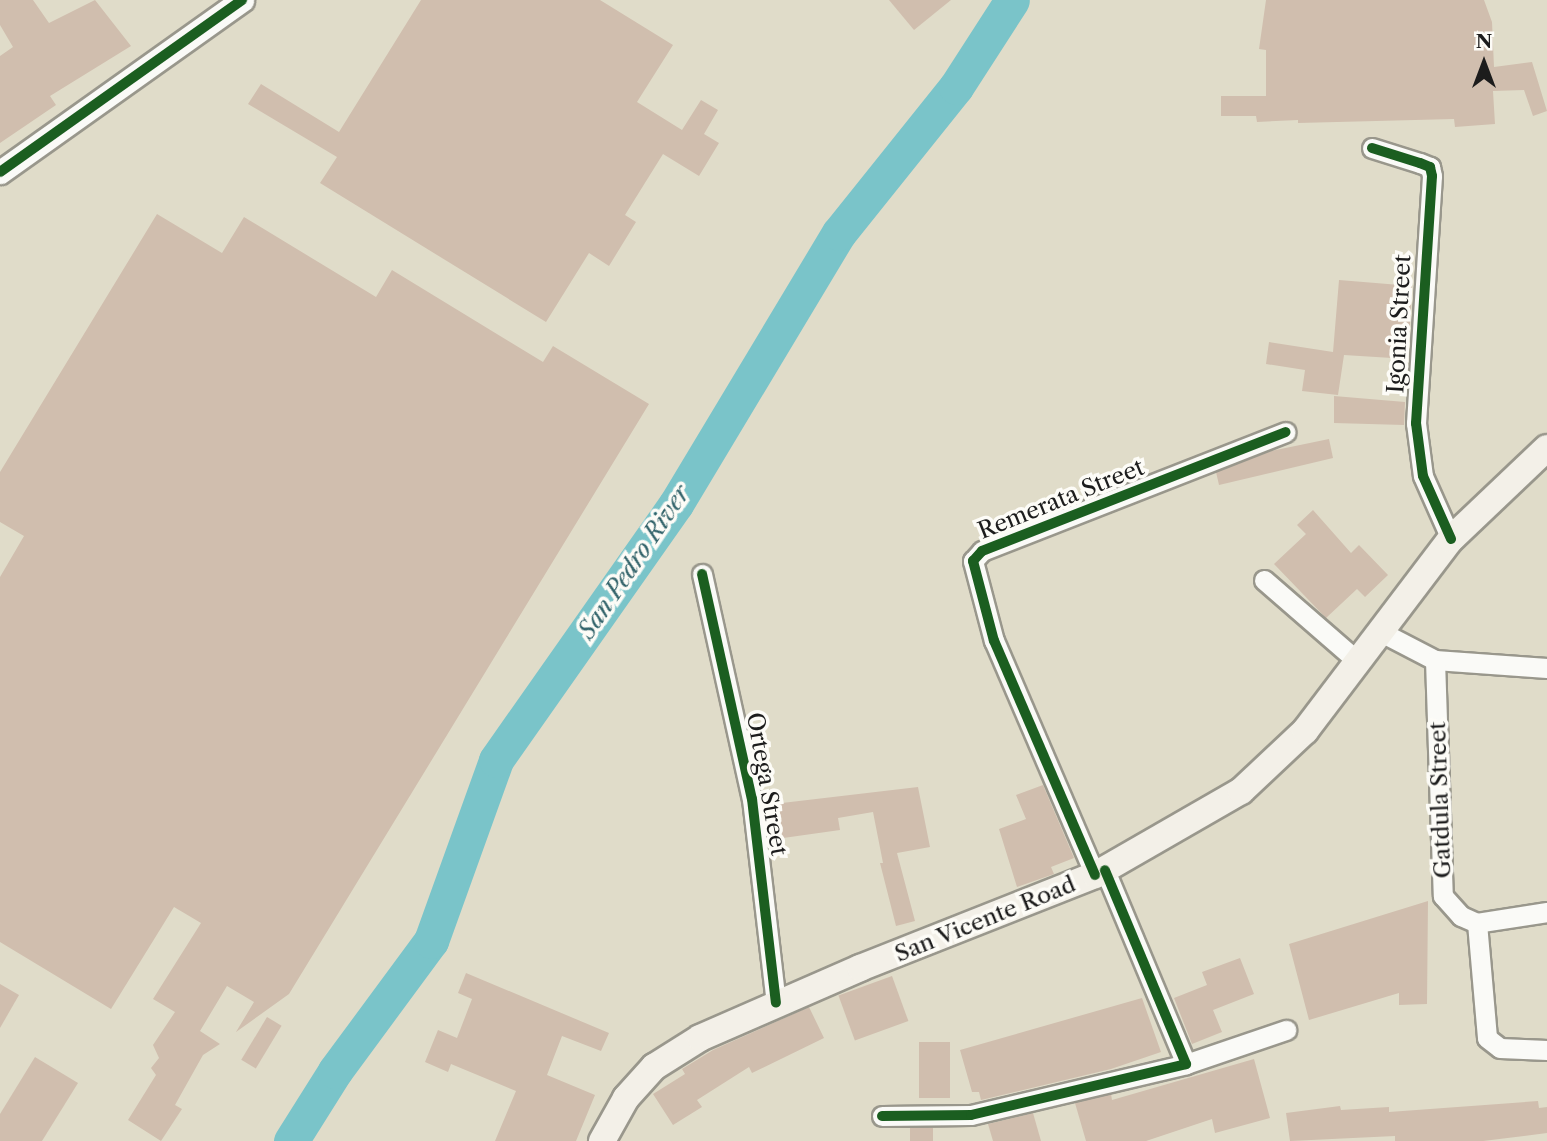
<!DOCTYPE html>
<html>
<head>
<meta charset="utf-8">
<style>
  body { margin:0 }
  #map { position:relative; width:1547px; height:1141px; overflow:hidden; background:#e0dcc9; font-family:"Libre Caslon Text",serif }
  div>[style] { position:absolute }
  .river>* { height:35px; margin:-17.5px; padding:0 17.5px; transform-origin:17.5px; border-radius:17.5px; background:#7ac4c9 }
  .building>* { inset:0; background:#d0beae; transform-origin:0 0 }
  .roads { filter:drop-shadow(2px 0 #99978c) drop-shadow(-2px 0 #99978c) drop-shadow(0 2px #99978c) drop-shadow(0 -2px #99978c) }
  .minor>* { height:19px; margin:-9.5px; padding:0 9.5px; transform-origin:9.5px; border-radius:9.5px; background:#fafaf7 }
  .tertiary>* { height:23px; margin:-11.5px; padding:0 11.5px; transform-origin:11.5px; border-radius:11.5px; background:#fafaf7 }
  .secondary>* { height:26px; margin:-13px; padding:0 13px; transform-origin:13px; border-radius:13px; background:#f3f0e8 }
  .cycleway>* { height:10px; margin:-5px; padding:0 5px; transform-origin:5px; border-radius:5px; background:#1b5e20 }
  span { translate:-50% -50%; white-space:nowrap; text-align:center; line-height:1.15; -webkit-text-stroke:7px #fdfcf7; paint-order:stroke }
  .street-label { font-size:23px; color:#1c1c1c }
  .water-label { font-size:24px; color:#32636a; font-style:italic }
  .north { position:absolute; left:1449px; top:28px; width:70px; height:70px; -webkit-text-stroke:5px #fdfcf7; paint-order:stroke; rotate:0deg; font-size:19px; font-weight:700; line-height:28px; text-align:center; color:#1c1c1c }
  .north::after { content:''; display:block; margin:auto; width:24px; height:32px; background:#1c1c1c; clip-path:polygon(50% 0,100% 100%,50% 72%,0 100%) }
</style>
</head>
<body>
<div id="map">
  <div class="river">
    <i style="left:291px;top:1141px;width:83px;rotate:-57.8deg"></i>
    <i style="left:335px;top:1071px;width:162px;rotate:-53.6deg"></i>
    <i style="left:431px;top:941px;width:192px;rotate:-70.2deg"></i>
    <i style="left:496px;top:760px;width:313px;rotate:-54.9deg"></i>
    <i style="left:676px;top:504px;width:316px;rotate:-59deg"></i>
    <i style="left:839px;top:233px;width:187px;rotate:-51.3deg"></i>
    <i style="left:956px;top:87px;width:103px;rotate:-57.2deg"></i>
  </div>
  <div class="building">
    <i style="clip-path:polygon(0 0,33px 0,49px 23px,95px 0,131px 46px,50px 96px,56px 105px,0 143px,0 56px,13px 47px,0 25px)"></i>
    <i style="clip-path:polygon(421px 0,600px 0,673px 45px,637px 102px,682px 130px,701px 100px,718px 110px,704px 134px,719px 143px,699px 176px,663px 154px,625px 215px,636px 222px,609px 266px,589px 253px,546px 322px,320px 183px,337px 157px,248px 104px,261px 84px,339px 132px)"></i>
    <i style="clip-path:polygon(889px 0,951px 0,914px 30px)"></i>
    <i style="clip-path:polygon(1266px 0,1484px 0,1492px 22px,1494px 67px,1532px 62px,1547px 111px,1533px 116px,1524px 90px,1493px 91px,1495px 124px,1455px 127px,1454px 119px,1298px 123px,1298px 120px,1257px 122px,1256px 116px,1221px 116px,1221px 96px,1266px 96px,1266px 50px,1259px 49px)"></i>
    <i style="clip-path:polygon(157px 214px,222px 253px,244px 217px,376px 297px,392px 270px,543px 362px,553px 346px,649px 404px,289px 994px,236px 1032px,254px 1002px,227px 986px,200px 1031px,220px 1044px,203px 1055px,175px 1105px,182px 1109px,161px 1141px,128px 1120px,156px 1075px,151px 1068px,159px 1058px,153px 1045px,175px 1012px,153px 999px,201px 923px,174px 907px,111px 1009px,0 942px,0 577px,24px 536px,0 522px,0 472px)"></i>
    <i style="clip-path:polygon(1339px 280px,1412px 286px,1408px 359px,1344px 355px,1338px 395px,1302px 391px,1305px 370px,1266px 364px,1269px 342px,1333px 352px)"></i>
    <i style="clip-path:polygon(1334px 396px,1405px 402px,1404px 425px,1334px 423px)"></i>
    <i style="clip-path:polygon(1329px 439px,1333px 458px,1219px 485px,1216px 472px,1271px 451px)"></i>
    <i style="clip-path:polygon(1313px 510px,1351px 553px,1359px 545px,1388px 575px,1365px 597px,1357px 589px,1326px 618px,1274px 564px,1306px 534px,1297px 525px)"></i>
    <i style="clip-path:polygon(1043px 785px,1074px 858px,1051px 867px,1054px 874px,1017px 887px,999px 829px,1026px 819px,1016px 795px)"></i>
    <i style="clip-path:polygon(918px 787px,930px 847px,897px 853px,915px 921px,896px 926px,880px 863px,883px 863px,873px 812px,838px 818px,840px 830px,769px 840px,765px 805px)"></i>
    <i style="clip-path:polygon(1428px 901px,1427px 1004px,1399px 1005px,1399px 993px,1309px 1020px,1289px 944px)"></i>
    <i style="clip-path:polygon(1240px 958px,1254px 994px,1213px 1010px,1222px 1032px,1192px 1044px,1174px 998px,1207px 985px,1202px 972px)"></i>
    <i style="clip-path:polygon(466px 973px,609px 1033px,601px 1051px,562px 1036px,547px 1075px,595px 1095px,576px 1141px,495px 1141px,516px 1091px,451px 1064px,448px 1072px,425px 1062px,438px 1030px,457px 1038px,472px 999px,458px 993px)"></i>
    <i style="left:892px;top:976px;width:48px;height:57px;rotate:70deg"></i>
    <i style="clip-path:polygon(0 984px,19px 995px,0 1028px)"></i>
    <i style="clip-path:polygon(1142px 998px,1161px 1052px,1111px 1069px,981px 1100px,979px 1092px,972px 1092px,960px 1050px)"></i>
    <i style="clip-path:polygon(809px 1007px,824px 1038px,752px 1073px,749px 1067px,697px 1100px,702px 1107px,673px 1125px,653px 1094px,685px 1074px,682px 1069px,713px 1050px)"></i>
    <i style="left:267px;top:1017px;width:17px;height:50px;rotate:31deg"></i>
    <i style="left:919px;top:1042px;width:31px;height:56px"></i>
    <i style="clip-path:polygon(35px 1057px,78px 1083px,42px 1141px,0 1141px,0 1114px)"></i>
    <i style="clip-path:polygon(1254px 1059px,1270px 1118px,1215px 1133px,1212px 1119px,1146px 1141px,1086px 1141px,1075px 1103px,1111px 1094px,1112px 1100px)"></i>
    <i style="clip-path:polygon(1538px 1101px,1539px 1108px,1547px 1107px,1547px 1133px,1483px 1141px,1395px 1141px,1395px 1136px,1290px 1141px,1286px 1113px,1340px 1106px,1341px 1110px,1389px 1107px,1389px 1112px)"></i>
    <i style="clip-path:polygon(1033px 1113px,1041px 1141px,993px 1141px,988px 1124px)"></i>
    <i style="left:910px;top:1128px;width:23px;height:13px"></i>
  </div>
  <div class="roads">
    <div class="minor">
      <i style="left:1372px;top:148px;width:50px;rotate:17.4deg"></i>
      <i style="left:1420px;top:163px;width:11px;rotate:22deg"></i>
      <i style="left:1430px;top:167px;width:9px;rotate:77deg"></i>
      <i style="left:1432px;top:176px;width:248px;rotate:93.7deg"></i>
      <i style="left:1416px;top:423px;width:53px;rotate:82.5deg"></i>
      <i style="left:1423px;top:476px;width:69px;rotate:66deg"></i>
      <i style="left:702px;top:574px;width:230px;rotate:77.5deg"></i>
      <i style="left:752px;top:799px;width:205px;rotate:83.3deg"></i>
      <i style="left:1264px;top:580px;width:122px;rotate:41deg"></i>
      <i style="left:1379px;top:631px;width:63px;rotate:27.4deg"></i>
      <i style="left:1435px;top:660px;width:112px;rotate:4.1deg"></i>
      <i style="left:1435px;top:660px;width:236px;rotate:88.1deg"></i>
      <i style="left:1443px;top:896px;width:27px;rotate:48deg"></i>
      <i style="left:1461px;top:916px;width:17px;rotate:24deg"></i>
      <i style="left:1095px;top:875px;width:255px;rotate:-113.3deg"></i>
      <i style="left:994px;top:641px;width:83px;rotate:-104.7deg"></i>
      <i style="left:973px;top:561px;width:13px;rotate:-48deg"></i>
      <i style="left:982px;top:551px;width:326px;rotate:-21.4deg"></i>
      <i style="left:1547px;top:912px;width:71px;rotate:171.1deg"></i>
      <i style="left:1477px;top:923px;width:115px;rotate:85deg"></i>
      <i style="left:1487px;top:1038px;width:16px;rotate:38deg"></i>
      <i style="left:1500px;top:1048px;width:47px;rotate:2.4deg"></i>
      <i style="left:1186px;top:1064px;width:106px;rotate:-18.8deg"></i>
      <i style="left:882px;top:1116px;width:89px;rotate:-0.6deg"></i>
      <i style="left:971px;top:1115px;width:221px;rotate:-13.3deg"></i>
      <i style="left:1186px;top:1064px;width:210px;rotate:-112.7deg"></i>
    </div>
    <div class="tertiary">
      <i style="left:0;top:172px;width:297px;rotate:-35.4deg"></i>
    </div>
    <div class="secondary">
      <i style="left:602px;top:1141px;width:49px;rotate:-60.8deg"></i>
      <i style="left:626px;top:1098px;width:42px;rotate:-47.9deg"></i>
      <i style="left:654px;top:1067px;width:54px;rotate:-32.2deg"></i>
      <i style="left:700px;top:1038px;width:175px;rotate:-23.6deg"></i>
      <i style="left:860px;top:968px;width:253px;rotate:-21.6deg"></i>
      <i style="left:1095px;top:875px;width:168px;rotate:-29.9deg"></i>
      <i style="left:1241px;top:791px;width:88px;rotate:-43.2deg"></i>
      <i style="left:1305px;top:731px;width:241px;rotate:-52.8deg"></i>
      <i style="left:1451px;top:539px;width:132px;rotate:-43.5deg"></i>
    </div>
  </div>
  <div class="cycleway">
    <i style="left:1372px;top:148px;width:50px;rotate:17.4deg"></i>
    <i style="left:1420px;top:163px;width:11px;rotate:22deg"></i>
    <i style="left:1430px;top:167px;width:9px;rotate:77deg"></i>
    <i style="left:1432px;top:176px;width:248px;rotate:93.7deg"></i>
    <i style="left:1416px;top:423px;width:53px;rotate:82.5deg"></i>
    <i style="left:1423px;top:476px;width:69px;rotate:66deg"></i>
    <i style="left:0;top:172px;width:297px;rotate:-35.4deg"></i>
    <i style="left:702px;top:574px;width:230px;rotate:77.5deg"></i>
    <i style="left:752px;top:799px;width:205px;rotate:83.3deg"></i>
    <i style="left:1095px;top:875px;width:255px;rotate:-113.3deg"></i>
    <i style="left:994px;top:641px;width:83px;rotate:-104.7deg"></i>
    <i style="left:973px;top:561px;width:13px;rotate:-48deg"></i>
    <i style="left:982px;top:551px;width:326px;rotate:-21.4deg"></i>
    <i style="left:882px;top:1116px;width:89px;rotate:-0.6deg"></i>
    <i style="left:971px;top:1115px;width:221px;rotate:-13.3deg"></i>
    <i style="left:1186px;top:1064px;width:210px;rotate:-112.7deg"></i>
  </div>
  <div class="street-label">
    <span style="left:1399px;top:324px;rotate:-87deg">Igonia Street</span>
    <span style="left:1061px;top:499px;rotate:-22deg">Remerata Street</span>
    <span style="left:767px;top:784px;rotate:80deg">Ortega Street</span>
    <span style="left:1440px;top:800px;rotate:-92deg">Gatdula Street</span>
    <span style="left:985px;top:919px;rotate:-22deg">San Vicente Road</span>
  </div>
  <div class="water-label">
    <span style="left:634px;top:562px;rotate:-56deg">San Pedro River</span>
  </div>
  <div class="north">N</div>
</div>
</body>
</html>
